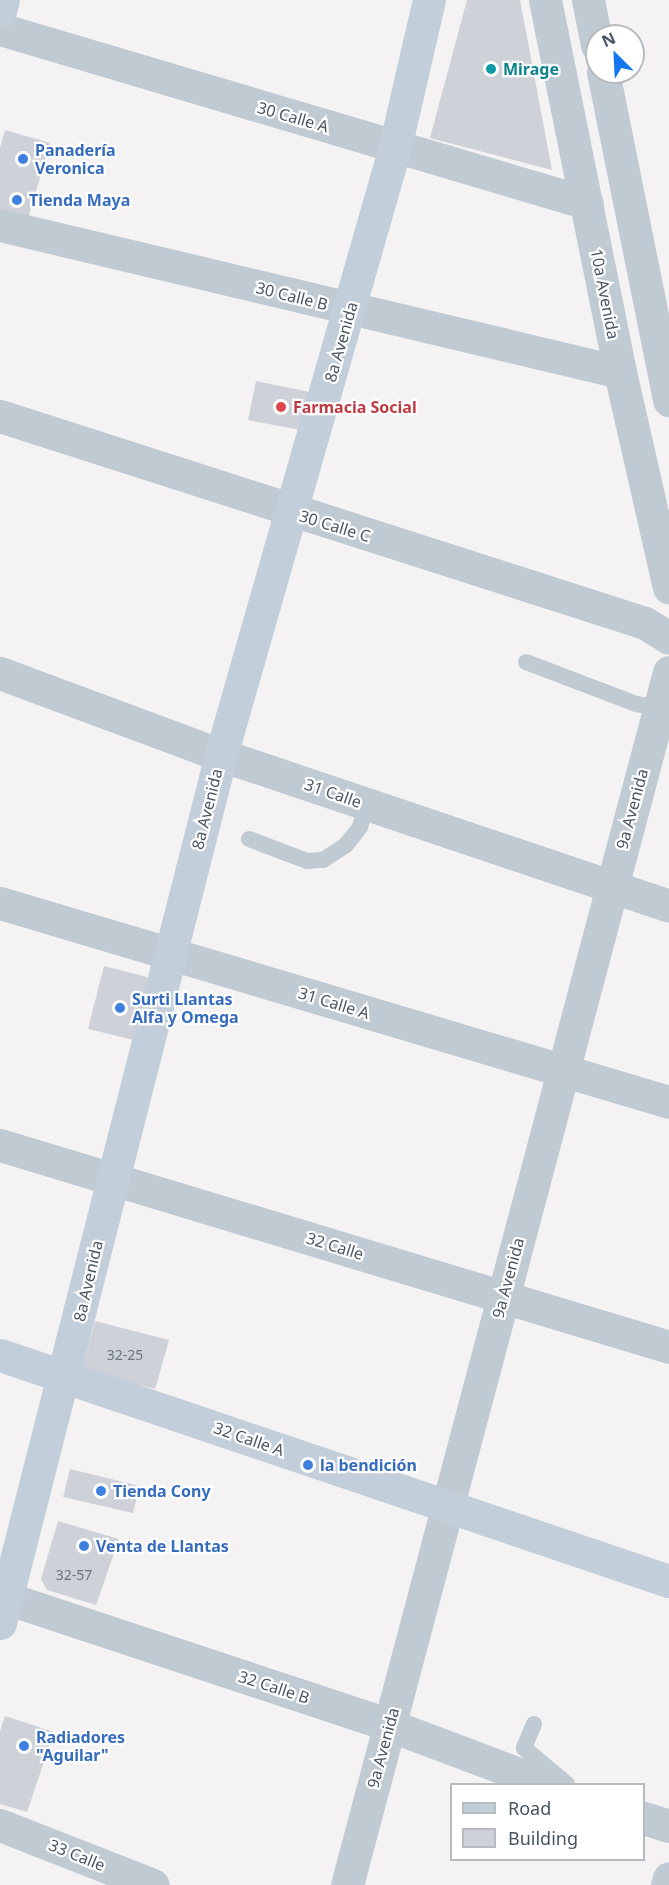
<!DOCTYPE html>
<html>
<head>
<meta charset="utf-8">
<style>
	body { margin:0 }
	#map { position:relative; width:669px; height:1885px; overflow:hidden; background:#f4f2f2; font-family:"Noto Sans",sans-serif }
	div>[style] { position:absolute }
	.building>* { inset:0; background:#ced1d7 }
	.lane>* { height:16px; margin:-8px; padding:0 8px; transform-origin:8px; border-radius:8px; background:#c0cad2 }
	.street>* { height:33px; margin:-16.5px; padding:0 16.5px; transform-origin:16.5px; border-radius:16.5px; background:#c0cad2 }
	.secondary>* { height:33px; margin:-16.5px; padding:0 16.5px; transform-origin:16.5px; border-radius:16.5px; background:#c2ced9 }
	.dots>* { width:16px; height:16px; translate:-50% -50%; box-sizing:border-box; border:3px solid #fff; border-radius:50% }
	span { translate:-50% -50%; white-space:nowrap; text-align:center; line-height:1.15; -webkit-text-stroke:4.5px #fff; paint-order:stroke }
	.number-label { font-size:14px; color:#6a757e }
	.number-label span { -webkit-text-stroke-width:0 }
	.culture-label { font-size:16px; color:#0d838f; font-weight:700 }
	.left { translate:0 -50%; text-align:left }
	.street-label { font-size:16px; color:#495661 }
	.shop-label { font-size:16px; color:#366cbe; font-weight:700 }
	.health-label { font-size:16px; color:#be3a42; font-weight:700 }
	.legend { position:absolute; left:450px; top:1783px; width:195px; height:78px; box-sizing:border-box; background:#fff; border:2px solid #b6bbc0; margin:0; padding:8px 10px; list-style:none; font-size:18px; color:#495661 }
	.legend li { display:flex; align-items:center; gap:12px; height:30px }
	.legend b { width:30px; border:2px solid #b6bbc0 }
	.north { position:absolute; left:585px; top:24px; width:60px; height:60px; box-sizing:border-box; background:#fff; border:2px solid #b6bbc0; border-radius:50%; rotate:336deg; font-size:16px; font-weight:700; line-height:24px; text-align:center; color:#495661 }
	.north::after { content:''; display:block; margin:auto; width:21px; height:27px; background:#1277ef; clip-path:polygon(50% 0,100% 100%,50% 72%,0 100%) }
</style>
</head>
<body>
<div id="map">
	<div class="building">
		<i style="clip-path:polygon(467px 0,520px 0,552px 170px,430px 138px)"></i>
		<i style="clip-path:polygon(5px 130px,50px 143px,26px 226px,0 219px,0 148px)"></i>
		<i style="clip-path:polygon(256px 381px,314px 393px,306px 431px,248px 420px)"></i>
		<i style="clip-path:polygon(104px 966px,147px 977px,152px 987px,138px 1041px,88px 1029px)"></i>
		<i style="clip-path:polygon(95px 1321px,169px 1340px,155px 1389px,82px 1370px)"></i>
		<i style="clip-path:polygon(70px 1469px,140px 1486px,133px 1513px,63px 1497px)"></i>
		<i style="clip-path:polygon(58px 1521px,119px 1539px,96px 1605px,47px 1590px,41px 1579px)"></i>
		<i style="clip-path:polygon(5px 1716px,54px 1732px,27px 1812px,0 1804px,0 1731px)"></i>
	</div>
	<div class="lane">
		<i style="left:526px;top:662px;width:118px;rotate:20.9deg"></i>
		<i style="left:636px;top:704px;width:23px;rotate:10deg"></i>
		<i style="left:249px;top:839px;width:62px;rotate:20.8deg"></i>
		<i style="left:307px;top:861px;width:16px;rotate:-4deg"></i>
		<i style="left:323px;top:860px;width:27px;rotate:-33deg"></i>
		<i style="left:346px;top:845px;width:23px;rotate:-52deg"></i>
		<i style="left:360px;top:827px;width:24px;rotate:-75deg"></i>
		<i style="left:534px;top:1724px;width:26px;rotate:113deg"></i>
		<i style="left:524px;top:1748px;width:56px;rotate:39.9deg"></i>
	</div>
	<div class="street">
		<i style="left:545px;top:0;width:379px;rotate:78.6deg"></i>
		<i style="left:620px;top:372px;width:221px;rotate:77.2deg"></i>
		<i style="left:588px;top:0;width:46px;rotate:78.7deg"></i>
		<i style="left:0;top:29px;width:612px;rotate:16.51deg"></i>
		<i style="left:603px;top:72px;width:335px;rotate:78.6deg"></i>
		<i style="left:0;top:225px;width:637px;rotate:13.34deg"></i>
		<i style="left:0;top:416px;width:677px;rotate:17.79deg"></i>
		<i style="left:645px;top:623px;width:28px;rotate:32deg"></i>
		<i style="left:0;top:673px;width:236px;rotate:20.4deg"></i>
		<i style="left:221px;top:755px;width:473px;rotate:18.6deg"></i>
		<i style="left:0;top:903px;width:698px;rotate:16.57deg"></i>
		<i style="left:0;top:1145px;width:699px;rotate:16.8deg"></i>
		<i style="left:0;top:1596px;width:410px;rotate:18.3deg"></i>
		<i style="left:389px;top:1725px;width:168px;rotate:20.6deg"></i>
		<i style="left:644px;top:1818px;width:26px;rotate:18deg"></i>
		<i style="left:0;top:1825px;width:164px;rotate:21.4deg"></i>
		<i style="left:347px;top:1885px;width:1255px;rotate:-75.13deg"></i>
		<i style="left:667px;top:1885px;width:7px;rotate:-74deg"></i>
	</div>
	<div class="secondary">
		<i style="left:0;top:11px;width:11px;rotate:-75deg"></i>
		<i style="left:0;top:1355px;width:706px;rotate:18.67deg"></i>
		<i style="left:0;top:1623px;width:896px;rotate:-75.72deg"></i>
		<i style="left:221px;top:755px;width:632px;rotate:-74.03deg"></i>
		<i style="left:395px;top:147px;width:151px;rotate:-77deg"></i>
	</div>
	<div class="dots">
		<i style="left:491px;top:69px;background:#0f9aa8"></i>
		<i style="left:23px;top:159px;background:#3f7fe0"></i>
		<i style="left:17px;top:200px;background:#3f7fe0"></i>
		<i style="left:281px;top:407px;background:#e0444e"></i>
		<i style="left:120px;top:1008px;background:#3f7fe0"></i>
		<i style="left:308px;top:1465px;background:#3f7fe0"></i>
		<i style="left:101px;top:1491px;background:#3f7fe0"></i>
		<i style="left:84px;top:1546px;background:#3f7fe0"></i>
		<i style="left:24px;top:1746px;background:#3f7fe0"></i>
	</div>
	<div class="number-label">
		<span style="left:125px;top:1355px">32-25</span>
		<span style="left:74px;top:1575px">32-57</span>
	</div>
	<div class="culture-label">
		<span class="left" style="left:503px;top:69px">Mirage</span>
	</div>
	<div class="street-label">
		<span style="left:293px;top:117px;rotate:16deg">30 Calle A</span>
		<span style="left:605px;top:294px;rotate:79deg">10a Avenida</span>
		<span style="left:292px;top:296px;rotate:14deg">30 Calle B</span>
		<span style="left:341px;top:342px;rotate:-74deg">8a Avenida</span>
		<span style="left:335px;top:526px;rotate:17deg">30 Calle C</span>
		<span style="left:333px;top:793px;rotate:19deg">31 Calle</span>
		<span style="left:207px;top:809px;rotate:-76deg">8a Avenida</span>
		<span style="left:632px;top:809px;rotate:-75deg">9a Avenida</span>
		<span style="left:334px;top:1003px;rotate:17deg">31 Calle A</span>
		<span style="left:335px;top:1246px;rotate:17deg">32 Calle</span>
		<span style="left:508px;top:1278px;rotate:-75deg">9a Avenida</span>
		<span style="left:88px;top:1281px;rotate:-77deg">8a Avenida</span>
		<span style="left:249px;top:1439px;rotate:19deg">32 Calle A</span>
		<span style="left:274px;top:1687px;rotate:18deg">32 Calle B</span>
		<span style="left:383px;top:1748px;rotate:-75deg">9a Avenida</span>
		<span style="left:77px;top:1855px;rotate:22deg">33 Calle</span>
	</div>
	<div class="shop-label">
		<span class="left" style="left:35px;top:159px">Panadería<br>Veronica</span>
		<span class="left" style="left:29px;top:200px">Tienda Maya</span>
		<span class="left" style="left:132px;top:1008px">Surti Llantas<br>Alfa y Omega</span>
		<span class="left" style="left:320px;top:1465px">la bendición</span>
		<span class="left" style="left:113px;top:1491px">Tienda Cony</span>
		<span class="left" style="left:96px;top:1546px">Venta de Llantas</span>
		<span class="left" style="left:36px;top:1746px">Radiadores<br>"Aguilar"</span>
	</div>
	<div class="health-label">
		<span class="left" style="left:293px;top:407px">Farmacia Social</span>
	</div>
	<ul class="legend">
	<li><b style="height:8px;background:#c2ced9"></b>Road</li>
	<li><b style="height:16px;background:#ced1d7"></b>Building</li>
	</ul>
	<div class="north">N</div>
</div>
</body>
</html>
